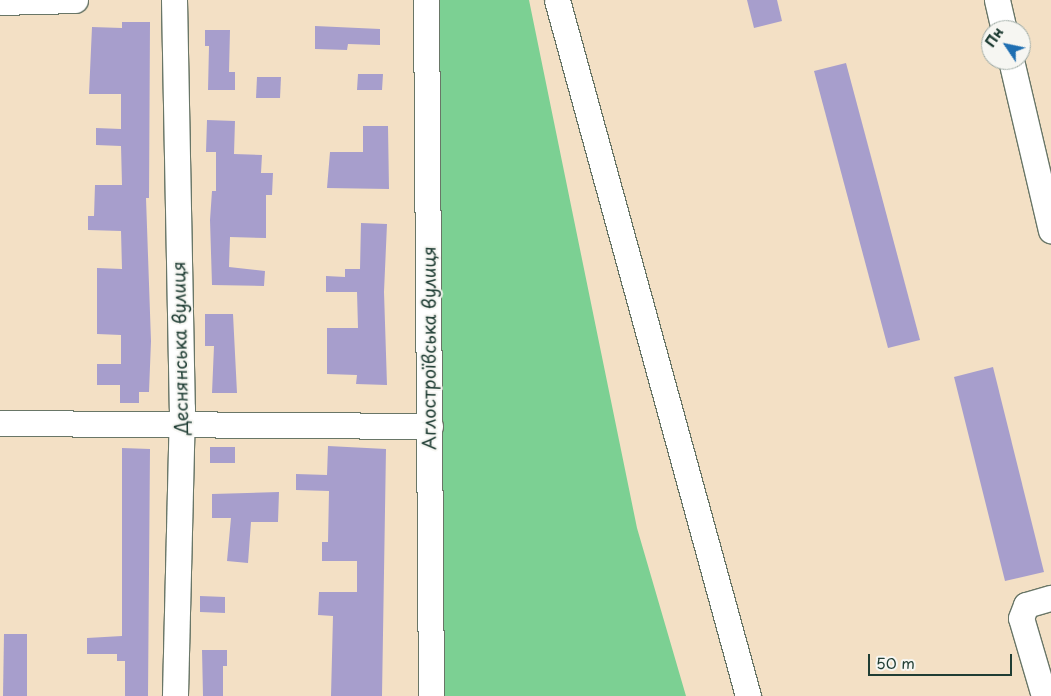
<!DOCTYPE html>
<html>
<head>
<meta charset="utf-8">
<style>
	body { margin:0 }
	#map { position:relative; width:1051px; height:696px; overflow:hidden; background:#f3e0c5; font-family:"Playpen Sans",sans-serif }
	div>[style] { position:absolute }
	.green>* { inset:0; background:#7cd093 }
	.building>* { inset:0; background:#a79ecc }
	.roads { filter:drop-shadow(1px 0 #697667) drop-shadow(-1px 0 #697667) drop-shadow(0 1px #697667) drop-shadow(0 -1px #697667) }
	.minor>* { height:25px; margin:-12.5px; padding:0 12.5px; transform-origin:12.5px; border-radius:12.5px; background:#fff }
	span { translate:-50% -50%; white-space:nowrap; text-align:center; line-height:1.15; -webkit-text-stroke:4px #f6f6f2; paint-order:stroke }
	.street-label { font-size:18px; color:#1f3d34 }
	.north { position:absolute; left:981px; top:20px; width:50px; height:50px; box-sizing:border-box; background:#f6f6f2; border:1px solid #a0aca6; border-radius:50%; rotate:304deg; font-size:14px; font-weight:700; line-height:20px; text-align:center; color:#1f3d34 }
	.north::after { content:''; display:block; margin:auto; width:18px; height:22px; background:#1f6fb2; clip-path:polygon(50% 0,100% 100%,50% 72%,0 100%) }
	.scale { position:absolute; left:868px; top:654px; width:144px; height:22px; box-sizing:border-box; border:2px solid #1f3d34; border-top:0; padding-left:6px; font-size:15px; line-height:18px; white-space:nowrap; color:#1f3d34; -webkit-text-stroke:4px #f6f6f2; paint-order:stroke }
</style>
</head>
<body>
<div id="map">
	<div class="green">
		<i style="clip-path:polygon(426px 0,529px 0,637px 528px,686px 696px,431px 696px)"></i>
	</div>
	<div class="building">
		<i style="clip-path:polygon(747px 0,777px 0,782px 21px,754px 28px)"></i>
		<i style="clip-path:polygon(122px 22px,150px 22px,149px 198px,146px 198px,151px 341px,149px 392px,139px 392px,139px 403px,120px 403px,120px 385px,97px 385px,97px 364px,121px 364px,121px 335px,97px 334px,97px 268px,122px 269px,121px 231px,88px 230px,88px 216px,94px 216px,95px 185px,122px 185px,121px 146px,96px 145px,96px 128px,121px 129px,121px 94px,89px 94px,92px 27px,122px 28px)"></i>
		<i style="clip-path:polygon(315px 26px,380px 29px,380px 45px,348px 44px,347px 50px,315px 49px)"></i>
		<i style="clip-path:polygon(205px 30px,230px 30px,229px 72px,235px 72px,235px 90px,208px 90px,209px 46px,205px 46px)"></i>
		<i style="clip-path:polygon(846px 63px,920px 340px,888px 348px,814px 71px)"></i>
		<i style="clip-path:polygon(358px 74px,383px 74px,382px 90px,357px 90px)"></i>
		<i style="clip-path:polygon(257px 77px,281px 77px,280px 98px,256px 98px)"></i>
		<i style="clip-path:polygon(207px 120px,235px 121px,234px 154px,262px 155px,261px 173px,273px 173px,272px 195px,266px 195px,266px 238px,230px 237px,229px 267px,265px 271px,264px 286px,212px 285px,210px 220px,212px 191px,216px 191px,216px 152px,206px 152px)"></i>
		<i style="clip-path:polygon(363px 126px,388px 126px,389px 189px,327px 188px,330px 152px,363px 152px)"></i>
		<i style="clip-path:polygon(361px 223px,387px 224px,384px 292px,387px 385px,356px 384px,357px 375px,327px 374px,327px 328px,358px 328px,357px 292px,326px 292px,326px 276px,345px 277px,345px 269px,360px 269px)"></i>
		<i style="clip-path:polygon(205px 314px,233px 314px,237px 393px,212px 393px,214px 346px,205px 346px)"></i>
		<i style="clip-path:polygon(993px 367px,1044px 572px,1005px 581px,954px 377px)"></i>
		<i style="clip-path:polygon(328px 446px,386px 449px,382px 696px,331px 696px,333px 616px,318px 615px,319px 592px,357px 592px,357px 561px,322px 561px,322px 542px,328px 542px,329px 491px,296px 490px,296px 474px,327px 475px)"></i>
		<i style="clip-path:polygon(210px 447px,235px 447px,235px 463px,210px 463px)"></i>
		<i style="clip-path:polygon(122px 448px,150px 449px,148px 696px,125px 696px,125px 661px,117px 661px,117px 654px,87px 654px,87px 638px,122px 636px)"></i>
		<i style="clip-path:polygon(279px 492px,278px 522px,251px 522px,248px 563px,227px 561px,231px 518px,212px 518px,212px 494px)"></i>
		<i style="clip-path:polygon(200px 596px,225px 597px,225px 613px,200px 612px)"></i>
		<i style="clip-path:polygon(4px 634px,27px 634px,27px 696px,3px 696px)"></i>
		<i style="clip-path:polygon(202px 650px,227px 650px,227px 666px,223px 666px,223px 696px,203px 696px)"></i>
	</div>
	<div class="roads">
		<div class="minor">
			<i style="left:174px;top:0;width:408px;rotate:88.9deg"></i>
			<i style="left:182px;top:408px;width:288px;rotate:91.4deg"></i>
			<i style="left:426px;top:0;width:696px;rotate:89.59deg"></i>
			<i style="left:557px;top:0;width:722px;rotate:74.65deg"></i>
			<i style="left:997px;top:0;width:31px;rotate:77deg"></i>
			<i style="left:0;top:2px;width:75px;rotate:-1.5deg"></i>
			<i style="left:1011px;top:60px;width:175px;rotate:76.8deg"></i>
			<i style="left:0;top:423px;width:430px;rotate:0.4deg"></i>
			<i style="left:1044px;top:696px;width:81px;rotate:-106.4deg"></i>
			<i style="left:1021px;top:618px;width:14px;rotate:-69deg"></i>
			<i style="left:1026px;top:605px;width:26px;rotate:-16deg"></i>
		</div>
	</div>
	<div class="street-label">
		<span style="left:180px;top:348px;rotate:-91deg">Деснянська вулиця</span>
		<span style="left:429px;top:348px;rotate:-90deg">Аглостроївська вулиця</span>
	</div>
	<div class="north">Пн</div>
	<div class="scale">50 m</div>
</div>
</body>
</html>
